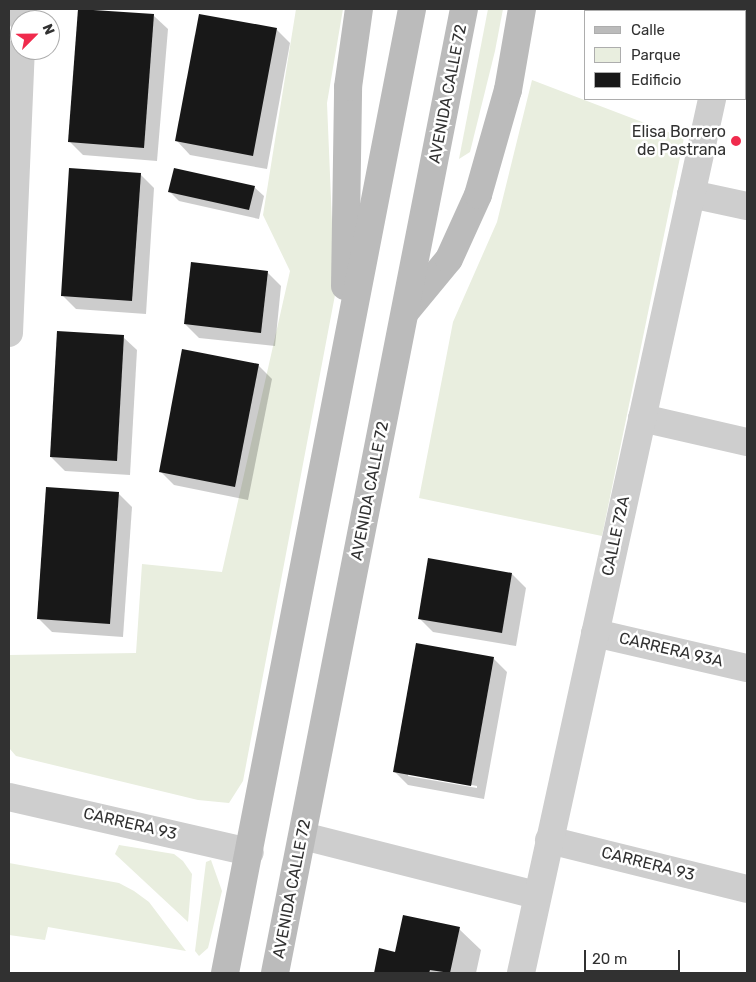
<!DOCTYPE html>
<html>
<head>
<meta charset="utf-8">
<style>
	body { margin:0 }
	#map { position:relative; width:756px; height:982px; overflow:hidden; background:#fff; font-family:Rubik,sans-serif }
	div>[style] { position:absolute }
	.green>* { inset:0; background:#e9eedf }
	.shadow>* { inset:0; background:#0003 }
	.building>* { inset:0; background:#181818 }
	.minor>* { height:28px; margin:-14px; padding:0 14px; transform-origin:14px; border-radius:14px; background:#cecece }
	.tertiary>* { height:28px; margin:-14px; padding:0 14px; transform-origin:14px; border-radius:14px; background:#cecece }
	.secondary>* { height:28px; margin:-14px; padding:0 14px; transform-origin:14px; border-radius:14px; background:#bbb }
	.dots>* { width:14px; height:14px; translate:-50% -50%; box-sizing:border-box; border:2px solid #fff; border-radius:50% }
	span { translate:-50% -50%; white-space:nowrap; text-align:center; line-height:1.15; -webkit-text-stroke:5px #fff; paint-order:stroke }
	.street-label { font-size:16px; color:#313131 }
	.poi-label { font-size:16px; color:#313131 }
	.right { translate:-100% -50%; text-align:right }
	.frame { position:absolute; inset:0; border:10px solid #313131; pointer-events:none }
	.legend { position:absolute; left:584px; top:10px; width:162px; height:90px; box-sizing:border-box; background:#fff; border:1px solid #adadad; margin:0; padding:6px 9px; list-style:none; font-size:15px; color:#313131 }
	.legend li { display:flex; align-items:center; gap:10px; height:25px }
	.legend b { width:25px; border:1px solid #adadad }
	.north { position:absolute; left:10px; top:10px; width:50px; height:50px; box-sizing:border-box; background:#fff; border:1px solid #adadad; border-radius:50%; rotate:67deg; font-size:14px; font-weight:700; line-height:20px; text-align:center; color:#313131 }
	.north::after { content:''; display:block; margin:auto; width:18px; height:22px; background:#f02b4d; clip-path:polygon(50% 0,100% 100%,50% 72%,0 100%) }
	.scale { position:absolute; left:584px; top:950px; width:96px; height:22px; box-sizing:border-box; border:2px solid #313131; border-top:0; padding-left:6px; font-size:15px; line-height:18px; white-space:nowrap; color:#313131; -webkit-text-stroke:4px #fff; paint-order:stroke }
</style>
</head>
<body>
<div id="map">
	<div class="green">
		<i style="clip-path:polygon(296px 9px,343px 9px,327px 103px,335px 295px,243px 781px,229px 803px,198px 800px,16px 756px,9px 748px,9px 655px,136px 653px,142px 564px,222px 572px,290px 271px,263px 215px)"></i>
		<i style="clip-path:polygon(488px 9px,503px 9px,495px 51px,470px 152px,459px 159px)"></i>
		<i style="clip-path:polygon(532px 80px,684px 138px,602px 536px,419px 498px,453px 322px,497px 222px)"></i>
		<i style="clip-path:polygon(119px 845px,174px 854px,183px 861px,192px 874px,188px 922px,115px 854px)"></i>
		<i style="clip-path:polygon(211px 860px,222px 891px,208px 948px,199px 956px,195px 951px,206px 862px)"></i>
		<i style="clip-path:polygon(9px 863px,119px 883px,134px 891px,149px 902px,186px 951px,48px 927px,45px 940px,9px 935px)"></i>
	</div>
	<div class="shadow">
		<i style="clip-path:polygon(624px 9px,683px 9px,623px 11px)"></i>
		<i style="clip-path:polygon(154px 16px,168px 29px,157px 161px,83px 155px,69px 141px)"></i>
		<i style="clip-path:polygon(276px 29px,290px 43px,267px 169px,190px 155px,177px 141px)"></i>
		<i style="clip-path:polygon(140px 174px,154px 188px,146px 314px,76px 309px,62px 295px)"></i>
		<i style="clip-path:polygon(254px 187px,264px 196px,259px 219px,179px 201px,170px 192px)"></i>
		<i style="clip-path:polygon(267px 272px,281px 286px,275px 346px,199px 338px,185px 324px)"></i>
		<i style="clip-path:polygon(123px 337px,137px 350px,130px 475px,65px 471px,51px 457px)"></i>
		<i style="clip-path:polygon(258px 365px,272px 379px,248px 500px,174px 485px,161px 472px)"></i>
		<i style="clip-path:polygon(119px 494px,132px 507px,123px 637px,52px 632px,38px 618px)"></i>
		<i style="clip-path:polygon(512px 574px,526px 588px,516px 646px,433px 632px,419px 618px)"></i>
		<i style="clip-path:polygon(evenodd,493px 658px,507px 672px,484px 799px,408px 785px,394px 771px,493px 658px,408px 773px,477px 786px,477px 788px,408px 776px,408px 773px)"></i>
		<i style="clip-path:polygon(459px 929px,481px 950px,476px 973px,375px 973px,380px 950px,396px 953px)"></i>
	</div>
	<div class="building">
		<i style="clip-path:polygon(78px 9px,154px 14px,144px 148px,68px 142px)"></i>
		<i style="clip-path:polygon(623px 9px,672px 9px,622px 11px)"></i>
		<i style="clip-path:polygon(199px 14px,277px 28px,253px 156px,175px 141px)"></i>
		<i style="clip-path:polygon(69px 168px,141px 173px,132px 301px,61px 296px)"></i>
		<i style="clip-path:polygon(174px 168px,255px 186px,249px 210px,168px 192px)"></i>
		<i style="clip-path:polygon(191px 262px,268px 271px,261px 333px,184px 324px)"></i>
		<i style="clip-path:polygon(57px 331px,124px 335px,117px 461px,50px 457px)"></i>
		<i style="clip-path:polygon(182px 349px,259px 364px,235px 487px,159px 472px)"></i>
		<i style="clip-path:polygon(46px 487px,119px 492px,110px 624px,37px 619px)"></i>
		<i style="clip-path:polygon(428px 558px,512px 573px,502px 633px,418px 619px)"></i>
		<i style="clip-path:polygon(416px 643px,494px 657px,471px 786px,393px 772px)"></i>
		<i style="clip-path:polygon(403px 915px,460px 927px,450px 973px,430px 970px,429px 973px,374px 973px,379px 948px,395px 952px)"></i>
	</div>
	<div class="minor">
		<i style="left:23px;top:20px;width:11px;rotate:-90deg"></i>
		<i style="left:691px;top:194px;width:57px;rotate:12.1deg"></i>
		<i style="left:9px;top:333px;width:283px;rotate:-87.6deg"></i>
		<i style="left:595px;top:633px;width:156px;rotate:13deg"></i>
		<i style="left:9px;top:797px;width:247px;rotate:12.9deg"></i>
		<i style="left:549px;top:840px;width:204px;rotate:13.9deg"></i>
	</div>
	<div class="tertiary">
		<i style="left:732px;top:11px;width:2px;rotate:-90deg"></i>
		<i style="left:642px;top:418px;width:108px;rotate:12.9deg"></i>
		<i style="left:303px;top:836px;width:241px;rotate:14.2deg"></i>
		<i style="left:521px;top:973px;width:895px;rotate:-77.67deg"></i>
	</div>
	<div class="secondary">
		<i style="left:345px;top:286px;width:199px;rotate:-89.1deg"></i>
		<i style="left:348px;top:87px;width:79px;rotate:-82deg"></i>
		<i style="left:406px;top:311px;width:67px;rotate:-50.4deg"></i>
		<i style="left:449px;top:259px;width:70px;rotate:-65.6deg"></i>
		<i style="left:478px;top:195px;width:109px;rotate:-74.1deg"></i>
		<i style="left:508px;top:90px;width:82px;rotate:-80.2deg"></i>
		<i style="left:225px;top:973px;width:982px;rotate:-79.02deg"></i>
		<i style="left:275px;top:973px;width:982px;rotate:-78.91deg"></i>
	</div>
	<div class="dots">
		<i style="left:736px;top:141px;background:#f02b4d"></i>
	</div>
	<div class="street-label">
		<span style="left:448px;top:94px;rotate:-79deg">AVENIDA CALLE 72</span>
		<span style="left:370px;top:491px;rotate:-79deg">AVENIDA CALLE 72</span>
		<span style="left:616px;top:536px;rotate:-78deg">CALLE 72A</span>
		<span style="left:671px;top:650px;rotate:13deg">CARRERA 93A</span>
		<span style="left:130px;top:824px;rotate:13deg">CARRERA 93</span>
		<span style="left:648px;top:864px;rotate:14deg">CARRERA 93</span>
		<span style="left:292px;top:889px;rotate:-79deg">AVENIDA CALLE 72</span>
	</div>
	<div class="poi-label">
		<span class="right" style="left:726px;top:141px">Elisa Borrero<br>de Pastrana</span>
	</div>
	<div class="frame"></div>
	<ul class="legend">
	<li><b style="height:6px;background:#bbb"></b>Calle</li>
	<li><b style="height:14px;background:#e9eedf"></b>Parque</li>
	<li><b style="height:14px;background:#181818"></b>Edificio</li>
	</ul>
	<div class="north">N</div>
	<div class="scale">20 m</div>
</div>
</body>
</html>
